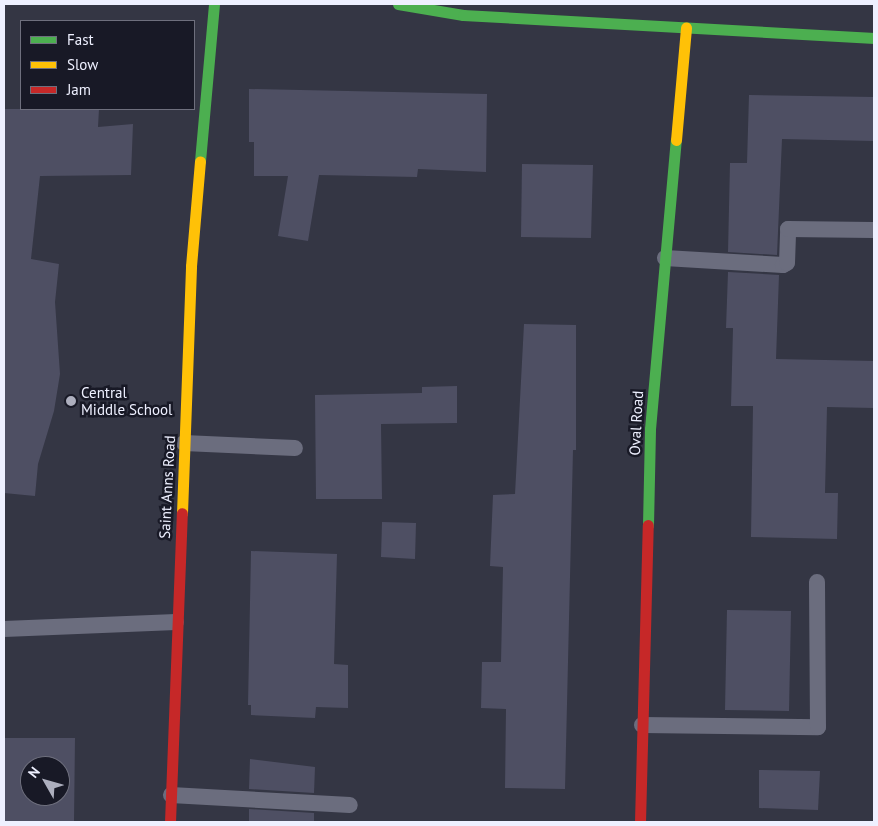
<!DOCTYPE html>
<html>
<head>
<meta charset="utf-8">
<style>
	body { margin:0 }
	#map { position:relative; width:878px; height:826px; overflow:hidden; background:#343644; font-family:"PT Sans",sans-serif }
	div>[style] { position:absolute }
	.building>* { inset:0; background:#4e4f63 }
	.lane>* { height:16px; margin:-8px; padding:0 8px; transform-origin:8px; border-radius:8px; background:#6b6d7e }
	.fast>* { height:11px; margin:-5.5px; padding:0 5.5px; transform-origin:5.5px; border-radius:5.5px; background:#4caf50 }
	.slow>* { height:11px; margin:-5.5px; padding:0 5.5px; transform-origin:5.5px; border-radius:5.5px; background:#ffc107 }
	.jam>* { height:11px; margin:-5.5px; padding:0 5.5px; transform-origin:5.5px; border-radius:5.5px; background:#c62828 }
	.dots>* { width:14px; height:14px; translate:-50% -50%; box-sizing:border-box; border:2px solid #181926; border-radius:50% }
	span { translate:-50% -50%; white-space:nowrap; text-align:center; line-height:1.15; -webkit-text-stroke:5px #181926; paint-order:stroke }
	.poi-label { font-size:15px; color:#eef0ff }
	.left { translate:0 -50%; text-align:left }
	.street-label { font-size:15px; color:#eef0ff }
	.frame { position:absolute; inset:0; border:5px solid #eef0ff; pointer-events:none }
	.legend { position:absolute; left:20px; top:20px; width:175px; height:90px; box-sizing:border-box; background:#181926; border:1px solid #6e6f7d; margin:0; padding:6px 9px; list-style:none; font-size:15px; color:#eef0ff }
	.legend li { display:flex; align-items:center; gap:10px; height:25px }
	.legend b { width:25px; border:1px solid #6e6f7d }
	.north { position:absolute; left:20px; top:756px; width:50px; height:50px; box-sizing:border-box; background:#181926; border:1px solid #6e6f7d; border-radius:50%; rotate:308deg; font-size:14px; font-weight:700; line-height:20px; text-align:center; color:#eef0ff }
	.north::after { content:''; display:block; margin:auto; width:18px; height:22px; background:#adafbe; clip-path:polygon(50% 0,100% 100%,50% 72%,0 100%) }
</style>
</head>
<body>
<div id="map">
	<div class="building">
		<i style="clip-path:polygon(249px 89px,487px 94px,486px 172px,418px 169px,417px 177px,319px 175px,308px 241px,278px 236px,288px 176px,254px 176px,254px 142px,249px 142px)"></i>
		<i style="clip-path:polygon(749px 95px,874px 97px,874px 141px,782px 139px,777px 255px,728px 252px,730px 163px,747px 163px)"></i>
		<i style="clip-path:polygon(4px 109px,99px 109px,98px 127px,133px 124px,131px 175px,40px 176px,31px 259px,59px 264px,55px 302px,60px 374px,54px 411px,38px 464px,35px 496px,4px 493px)"></i>
		<i style="clip-path:polygon(522px 164px,593px 165px,591px 238px,521px 237px)"></i>
		<i style="clip-path:polygon(728px 272px,779px 275px,776px 359px,874px 361px,874px 408px,827px 407px,825px 493px,838px 493px,837px 539px,751px 537px,753px 406px,731px 406px,733px 328px,726px 328px)"></i>
		<i style="clip-path:polygon(524px 324px,576px 325px,576px 450px,573px 450px,565px 789px,505px 788px,506px 709px,481px 708px,482px 662px,501px 662px,503px 567px,490px 566px,493px 495px,515px 494px)"></i>
		<i style="clip-path:polygon(457px 386px,457px 423px,381px 424px,382px 499px,316px 499px,315px 395px,422px 393px,422px 387px)"></i>
		<i style="clip-path:polygon(382px 522px,416px 523px,415px 559px,381px 557px)"></i>
		<i style="clip-path:polygon(251px 551px,337px 554px,334px 664px,348px 665px,348px 708px,316px 707px,315px 718px,251px 715px,251px 705px,248px 705px)"></i>
		<i style="clip-path:polygon(727px 610px,791px 611px,789px 711px,725px 710px)"></i>
		<i style="clip-path:polygon(evenodd,4px 738px,75px 738px,74px 822px,4px 822px,4px 738px,30px 766px,60px 766px,60px 796px,30px 796px,30px 766px)"></i>
		<i style="clip-path:polygon(250px 759px,315px 767px,314px 793px,249px 789px)"></i>
		<i style="clip-path:polygon(759px 770px,820px 771px,818px 810px,759px 808px)"></i>
		<i style="clip-path:polygon(249px 809px,314px 813px,314px 822px,249px 822px)"></i>
	</div>
	<div class="lane">
		<i style="left:665px;top:258px;width:118px;rotate:3.4deg"></i>
		<i style="left:783px;top:265px;width:4px;rotate:-27deg"></i>
		<i style="left:787px;top:263px;width:34px;rotate:-88deg"></i>
		<i style="left:788px;top:229px;width:85px;rotate:0.7deg"></i>
		<i style="left:184px;top:443px;width:111px;rotate:2.6deg"></i>
		<i style="left:4px;top:629px;width:172px;rotate:-2.3deg"></i>
		<i style="left:642px;top:725px;width:176px;rotate:0.7deg"></i>
		<i style="left:818px;top:727px;width:145px;rotate:-90.4deg"></i>
		<i style="left:171px;top:795px;width:179px;rotate:3.2deg"></i>
	</div>
	<div class="fast">
		<i style="left:398px;top:4px;width:66px;rotate:9.6deg"></i>
		<i style="left:463px;top:15px;width:412px;rotate:3.2deg"></i>
		<i style="left:200px;top:161px;width:158px;rotate:-84.9deg"></i>
		<i style="left:648px;top:525px;width:96px;rotate:-88.8deg"></i>
		<i style="left:650px;top:429px;width:290px;rotate:-84.9deg"></i>
	</div>
	<div class="slow">
		<i style="left:676px;top:140px;width:113px;rotate:-84.9deg"></i>
		<i style="left:182px;top:513px;width:247px;rotate:-87.9deg"></i>
		<i style="left:191px;top:266px;width:105px;rotate:-85.1deg"></i>
	</div>
	<div class="jam">
		<i style="left:170px;top:822px;width:309px;rotate:-87.8deg"></i>
		<i style="left:640px;top:822px;width:297px;rotate:-88.5deg"></i>
	</div>
	<div class="dots">
		<i style="left:71px;top:401px;background:#adafbe"></i>
	</div>
	<div class="poi-label">
		<span class="left" style="left:81px;top:401px">Central<br>Middle School</span>
	</div>
	<div class="street-label">
		<span style="left:636px;top:423px;rotate:-87deg">Oval Road</span>
		<span style="left:167px;top:487px;rotate:-87deg">Saint Anns Road</span>
	</div>
	<div class="frame"></div>
	<ul class="legend">
	<li><b style="height:6px;background:#4caf50"></b>Fast</li>
	<li><b style="height:6px;background:#ffc107"></b>Slow</li>
	<li><b style="height:6px;background:#c62828"></b>Jam</li>
	</ul>
	<div class="north">N</div>
</div>
</body>
</html>
